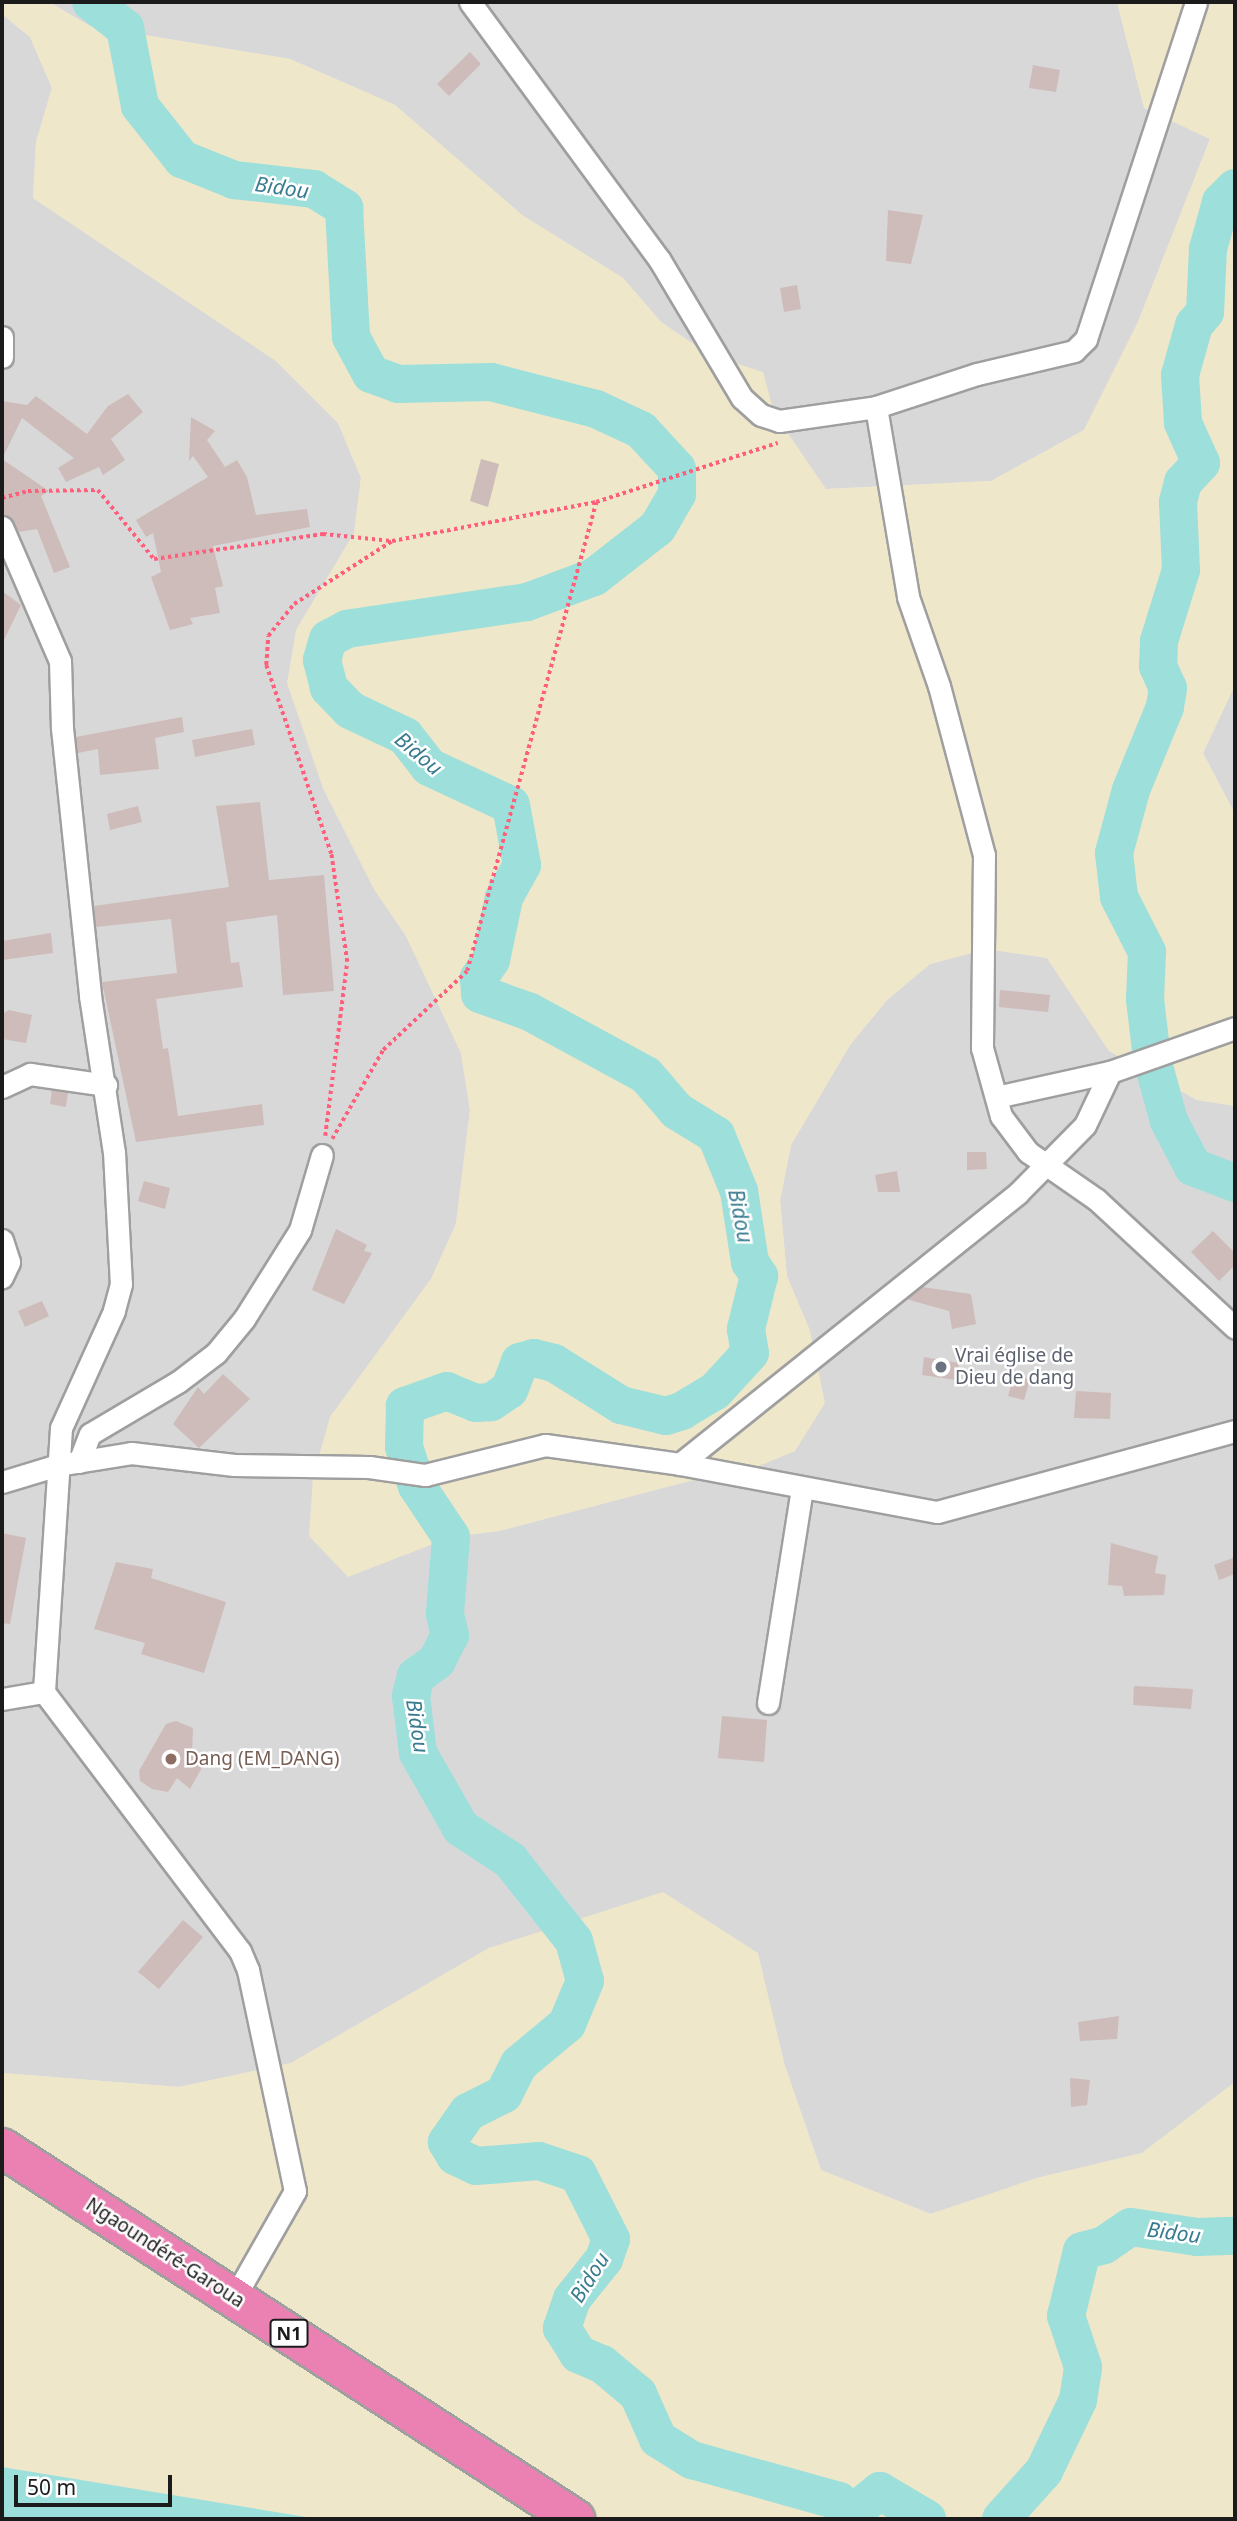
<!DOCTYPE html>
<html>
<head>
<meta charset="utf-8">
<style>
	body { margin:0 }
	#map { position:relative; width:1237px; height:2521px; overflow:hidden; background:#eee5e0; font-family:"Noto Sans",sans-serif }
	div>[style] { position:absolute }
	.residential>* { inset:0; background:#d9d8d8 }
	.farmland>* { inset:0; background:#eee7c9 }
	.water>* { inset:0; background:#9cdfdb }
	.river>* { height:38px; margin:-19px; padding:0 19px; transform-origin:19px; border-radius:19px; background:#9cdfdb }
	.building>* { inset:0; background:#cdbcb9 }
	.path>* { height:3.5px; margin-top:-1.75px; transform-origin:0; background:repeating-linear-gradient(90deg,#ff5f7b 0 3.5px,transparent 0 7px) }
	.roads { filter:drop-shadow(2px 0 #9f9f9f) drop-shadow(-2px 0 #9f9f9f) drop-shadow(0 2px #9f9f9f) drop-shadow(0 -2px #9f9f9f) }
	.street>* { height:21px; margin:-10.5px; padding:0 10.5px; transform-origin:10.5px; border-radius:10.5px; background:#fff }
	.highway>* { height:38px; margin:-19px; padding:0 19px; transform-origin:19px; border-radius:19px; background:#eb81b2 }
	.dots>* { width:19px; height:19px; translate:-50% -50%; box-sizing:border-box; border:4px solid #fff; border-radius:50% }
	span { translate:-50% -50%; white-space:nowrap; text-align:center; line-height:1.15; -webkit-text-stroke:5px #fff; paint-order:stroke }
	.shield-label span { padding:2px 5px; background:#fff; border:2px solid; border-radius:5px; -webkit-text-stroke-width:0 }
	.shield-label { font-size:18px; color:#1b1b1b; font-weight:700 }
	.worship-label { font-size:19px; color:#5b616d }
	.left { translate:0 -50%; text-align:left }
	.education-label { font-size:19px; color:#785e54 }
	.street-label { font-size:19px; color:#1b1b1b }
	.water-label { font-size:21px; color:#397c8f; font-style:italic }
	.frame { position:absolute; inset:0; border:4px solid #1b1b1b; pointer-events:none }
	.scale { position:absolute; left:14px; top:2475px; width:158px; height:32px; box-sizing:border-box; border:4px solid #1b1b1b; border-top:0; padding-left:9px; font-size:21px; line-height:24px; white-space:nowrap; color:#1b1b1b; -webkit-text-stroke:5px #fff; paint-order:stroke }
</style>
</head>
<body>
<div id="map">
	<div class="residential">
		<i style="clip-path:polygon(49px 2px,1117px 2px,1144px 108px,1210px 139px,1138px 322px,1084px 430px,991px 481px,825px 489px,774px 413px,708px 354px,661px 322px,623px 278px,522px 215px,395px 105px,290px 59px,90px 26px)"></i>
		<i style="clip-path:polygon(2px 14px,30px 37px,52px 88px,36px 142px,33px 198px,276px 361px,338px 423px,361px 478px,354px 533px,296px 630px,323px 788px,374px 889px,406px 936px,461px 1053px,470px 1110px,456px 1224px,431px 1279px,330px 1417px,348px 1576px,451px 1537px,499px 1531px,720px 1473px,810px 1331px,787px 1277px,780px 1200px,791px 1145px,850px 1045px,887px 1000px,930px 964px,987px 949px,1047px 958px,1109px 1051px,1197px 1100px,1235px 1106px,1235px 2082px,1142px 2153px,1037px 2178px,931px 2214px,821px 2170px,785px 2066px,562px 1926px,489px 1948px,291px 2063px,179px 2087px,2px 2073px)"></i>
		<i style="clip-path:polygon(1235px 685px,1235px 814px,1203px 753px)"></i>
	</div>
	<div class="farmland">
		<i style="clip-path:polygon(2px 2px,49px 2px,90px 26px,290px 59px,395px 105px,522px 215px,623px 278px,661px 322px,708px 354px,763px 372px,774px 413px,826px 489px,991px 481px,1084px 430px,1138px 322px,1210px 139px,1144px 108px,1117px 2px,1235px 2px,1235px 685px,1203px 753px,1235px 814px,1235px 1106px,1197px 1100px,1109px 1051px,1047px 958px,987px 949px,930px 964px,887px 1000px,850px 1045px,791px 1145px,780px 1200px,787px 1276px,810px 1331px,825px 1403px,795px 1451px,742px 1473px,720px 1473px,499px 1531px,451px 1537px,348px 1577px,309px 1536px,313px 1477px,330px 1417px,431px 1279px,456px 1224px,470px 1110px,461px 1053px,406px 936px,374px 889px,323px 788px,287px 683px,296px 630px,354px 533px,361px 478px,338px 423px,276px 361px,33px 198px,36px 142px,52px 88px,30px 37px,2px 14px)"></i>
		<i style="clip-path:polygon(663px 1892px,758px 1953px,785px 2066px,821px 2170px,930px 2214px,1037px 2178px,1142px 2153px,1235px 2082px,1235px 2519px,318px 2519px,2px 2467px,2px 2073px,179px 2087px,291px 2063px,489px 1948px)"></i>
	</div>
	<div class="water">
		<i style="clip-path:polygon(2px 2467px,318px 2519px,2px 2519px)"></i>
	</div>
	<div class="river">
		<i style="left:91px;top:2px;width:43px;rotate:37.4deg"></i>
		<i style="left:125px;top:28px;width:79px;rotate:79.1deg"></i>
		<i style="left:140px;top:106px;width:68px;rotate:51.6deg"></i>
		<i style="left:182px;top:159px;width:56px;rotate:22deg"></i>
		<i style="left:234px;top:180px;width:81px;rotate:6.4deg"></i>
		<i style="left:314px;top:189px;width:36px;rotate:32deg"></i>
		<i style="left:344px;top:208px;width:129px;rotate:86.9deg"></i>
		<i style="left:351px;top:337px;width:42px;rotate:61.6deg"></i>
		<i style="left:371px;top:374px;width:29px;rotate:20deg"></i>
		<i style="left:398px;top:384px;width:93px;rotate:-1.2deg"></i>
		<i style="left:491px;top:382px;width:108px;rotate:14.4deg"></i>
		<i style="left:596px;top:409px;width:50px;rotate:25deg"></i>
		<i style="left:641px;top:430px;width:53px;rotate:47.3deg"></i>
		<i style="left:677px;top:469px;width:25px;rotate:90deg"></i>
		<i style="left:677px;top:494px;width:39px;rotate:120deg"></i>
		<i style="left:657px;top:528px;width:80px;rotate:142.1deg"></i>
		<i style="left:594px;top:577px;width:72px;rotate:159.5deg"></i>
		<i style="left:527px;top:602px;width:182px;rotate:171.5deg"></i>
		<i style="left:347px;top:629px;width:21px;rotate:152deg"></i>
		<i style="left:328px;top:639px;width:22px;rotate:106deg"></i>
		<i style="left:322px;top:660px;width:29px;rotate:76deg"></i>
		<i style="left:329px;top:688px;width:30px;rotate:46deg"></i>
		<i style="left:350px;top:710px;width:61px;rotate:25.3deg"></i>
		<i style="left:405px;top:736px;width:39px;rotate:52deg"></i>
		<i style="left:429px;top:767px;width:90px;rotate:24.9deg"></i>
		<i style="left:511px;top:805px;width:61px;rotate:79.6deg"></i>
		<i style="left:522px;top:865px;width:38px;rotate:119deg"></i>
		<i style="left:504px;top:898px;width:63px;rotate:101.8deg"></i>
		<i style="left:491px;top:960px;width:22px;rotate:124deg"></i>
		<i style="left:479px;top:978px;width:16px;rotate:86deg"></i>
		<i style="left:480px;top:994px;width:53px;rotate:19.8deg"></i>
		<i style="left:530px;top:1012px;width:132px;rotate:28.5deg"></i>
		<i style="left:646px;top:1075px;width:48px;rotate:49.3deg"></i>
		<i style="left:677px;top:1111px;width:46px;rotate:31.6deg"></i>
		<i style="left:716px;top:1135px;width:61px;rotate:67.7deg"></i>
		<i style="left:739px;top:1191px;width:72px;rotate:81.2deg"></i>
		<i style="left:750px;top:1262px;width:17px;rotate:57deg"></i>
		<i style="left:759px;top:1276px;width:55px;rotate:103.8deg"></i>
		<i style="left:746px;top:1329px;width:24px;rotate:81deg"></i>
		<i style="left:750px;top:1353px;width:52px;rotate:132.6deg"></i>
		<i style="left:715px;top:1391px;width:39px;rotate:149deg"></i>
		<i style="left:682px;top:1411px;width:17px;rotate:163deg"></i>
		<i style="left:666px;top:1416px;width:46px;rotate:-166.3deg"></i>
		<i style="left:621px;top:1405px;width:79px;rotate:-147.9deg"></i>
		<i style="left:554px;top:1363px;width:21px;rotate:-166deg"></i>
		<i style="left:534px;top:1358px;width:15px;rotate:164deg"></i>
		<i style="left:520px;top:1362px;width:30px;rotate:111deg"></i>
		<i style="left:509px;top:1390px;width:22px;rotate:146deg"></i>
		<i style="left:491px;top:1402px;width:15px;rotate:176deg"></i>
		<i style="left:476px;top:1403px;width:31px;rotate:-158deg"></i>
		<i style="left:447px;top:1391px;width:45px;rotate:160.3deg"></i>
		<i style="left:405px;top:1406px;width:41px;rotate:91.4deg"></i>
		<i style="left:404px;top:1447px;width:41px;rotate:71.6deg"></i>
		<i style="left:417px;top:1486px;width:61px;rotate:56.3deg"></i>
		<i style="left:451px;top:1537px;width:77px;rotate:94.5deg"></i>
		<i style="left:445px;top:1614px;width:22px;rotate:77deg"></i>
		<i style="left:450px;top:1635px;width:29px;rotate:117deg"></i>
		<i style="left:437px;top:1661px;width:26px;rotate:144deg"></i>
		<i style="left:416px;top:1676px;width:21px;rotate:104deg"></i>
		<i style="left:411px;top:1696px;width:57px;rotate:83deg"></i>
		<i style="left:418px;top:1753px;width:86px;rotate:60.2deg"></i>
		<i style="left:461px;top:1828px;width:59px;rotate:33.1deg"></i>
		<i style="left:510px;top:1860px;width:103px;rotate:51.7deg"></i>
		<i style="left:574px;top:1941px;width:41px;rotate:74.6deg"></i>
		<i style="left:585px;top:1981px;width:47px;rotate:112.7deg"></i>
		<i style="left:567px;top:2024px;width:62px;rotate:140.2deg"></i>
		<i style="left:519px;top:2064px;width:34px;rotate:117deg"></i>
		<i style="left:504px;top:2094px;width:40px;rotate:153.4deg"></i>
		<i style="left:468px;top:2112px;width:37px;rotate:125deg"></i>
		<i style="left:447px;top:2142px;width:16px;rotate:60deg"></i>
		<i style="left:455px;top:2156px;width:23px;rotate:25deg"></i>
		<i style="left:476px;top:2166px;width:63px;rotate:-4.5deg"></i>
		<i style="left:539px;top:2161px;width:41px;rotate:18.4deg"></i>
		<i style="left:578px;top:2174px;width:73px;rotate:63.1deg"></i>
		<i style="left:611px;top:2239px;width:21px;rotate:109deg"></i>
		<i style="left:604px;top:2259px;width:51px;rotate:128.7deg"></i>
		<i style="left:572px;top:2299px;width:31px;rotate:109deg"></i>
		<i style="left:562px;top:2328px;width:31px;rotate:58deg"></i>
		<i style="left:578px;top:2354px;width:26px;rotate:23deg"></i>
		<i style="left:602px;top:2364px;width:47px;rotate:39.8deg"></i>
		<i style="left:638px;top:2394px;width:49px;rotate:66deg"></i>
		<i style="left:658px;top:2439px;width:40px;rotate:32deg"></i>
		<i style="left:692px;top:2460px;width:153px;rotate:15.6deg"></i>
		<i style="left:839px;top:2501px;width:17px;rotate:40deg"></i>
		<i style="left:1235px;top:188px;width:20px;rotate:135deg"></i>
		<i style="left:1221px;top:202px;width:49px;rotate:105.5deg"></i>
		<i style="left:1208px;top:249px;width:63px;rotate:92.7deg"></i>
		<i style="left:1205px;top:312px;width:17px;rotate:130deg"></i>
		<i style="left:1194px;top:325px;width:52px;rotate:105.6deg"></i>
		<i style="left:1180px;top:375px;width:48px;rotate:86.4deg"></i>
		<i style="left:1183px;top:423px;width:44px;rotate:65.8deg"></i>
		<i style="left:1201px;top:463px;width:26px;rotate:133deg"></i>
		<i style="left:1183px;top:482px;width:21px;rotate:104deg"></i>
		<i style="left:1178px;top:502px;width:68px;rotate:87.5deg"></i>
		<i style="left:1181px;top:570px;width:74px;rotate:107.2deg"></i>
		<i style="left:1159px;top:641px;width:25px;rotate:92deg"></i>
		<i style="left:1158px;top:666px;width:24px;rotate:66deg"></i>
		<i style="left:1168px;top:688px;width:19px;rotate:99deg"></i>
		<i style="left:1165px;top:707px;width:90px;rotate:112.3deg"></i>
		<i style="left:1131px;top:790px;width:65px;rotate:105.1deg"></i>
		<i style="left:1114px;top:853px;width:44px;rotate:83.5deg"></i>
		<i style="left:1119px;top:897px;width:62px;rotate:63deg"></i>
		<i style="left:1147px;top:952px;width:47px;rotate:92.4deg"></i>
		<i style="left:1145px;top:999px;width:60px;rotate:83.3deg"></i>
		<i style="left:1152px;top:1059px;width:64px;rotate:74.7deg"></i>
		<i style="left:1169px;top:1121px;width:52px;rotate:62.4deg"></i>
		<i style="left:1193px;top:1167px;width:45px;rotate:20.9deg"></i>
		<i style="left:845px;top:2519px;width:45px;rotate:-38.7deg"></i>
		<i style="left:880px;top:2491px;width:55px;rotate:30.8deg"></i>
		<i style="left:1001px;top:2519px;width:64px;rotate:-48.1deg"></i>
		<i style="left:1044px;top:2471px;width:79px;rotate:-64.4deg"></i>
		<i style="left:1078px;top:2400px;width:33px;rotate:-81deg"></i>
		<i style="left:1083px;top:2367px;width:54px;rotate:-108.4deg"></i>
		<i style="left:1066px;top:2316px;width:67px;rotate:-76.2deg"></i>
		<i style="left:1082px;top:2251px;width:23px;rotate:-15deg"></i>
		<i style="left:1104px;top:2245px;width:32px;rotate:-34deg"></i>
		<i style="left:1131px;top:2227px;width:67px;rotate:8.6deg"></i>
		<i style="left:1197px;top:2237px;width:38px;rotate:-2deg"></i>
	</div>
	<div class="building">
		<i style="clip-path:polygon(470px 52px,481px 64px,449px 96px,437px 84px)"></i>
		<i style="clip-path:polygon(1033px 65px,1060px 70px,1056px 92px,1029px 88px)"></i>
		<i style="clip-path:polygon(888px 210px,923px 215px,911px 264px,886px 261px)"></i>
		<i style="clip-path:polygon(797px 285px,801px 309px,784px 312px,780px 288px)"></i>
		<i style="clip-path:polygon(128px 394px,143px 412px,111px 439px,125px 460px,103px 475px,99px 467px,66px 482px,58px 468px,74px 458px,22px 418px,2px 459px,49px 491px,41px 496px,70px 567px,54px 573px,37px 529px,19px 532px,10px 517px,2px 514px,2px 401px,27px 405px,36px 396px,87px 434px,108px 406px)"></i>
		<i style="clip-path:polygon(191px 417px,215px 431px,207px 440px,225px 467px,237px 460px,247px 477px,256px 515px,307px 509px,310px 527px,213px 546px,223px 586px,215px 588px,220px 613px,190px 618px,193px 624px,170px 630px,151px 577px,161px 572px,153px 533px,146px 537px,136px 520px,208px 477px,193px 456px,189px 461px)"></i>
		<i style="clip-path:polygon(481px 459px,499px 464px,488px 507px,470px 501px)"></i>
		<i style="clip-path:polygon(2px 591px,21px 605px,2px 644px)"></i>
		<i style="clip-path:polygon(182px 717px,184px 732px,155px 738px,159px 769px,100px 775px,98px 749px,78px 753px,76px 737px)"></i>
		<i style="clip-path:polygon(252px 729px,255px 745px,195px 757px,192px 740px)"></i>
		<i style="clip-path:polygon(260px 802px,269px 880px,324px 875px,334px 991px,283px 995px,277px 915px,226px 922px,231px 963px,239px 962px,243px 987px,156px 999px,163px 1049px,168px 1048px,178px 1116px,262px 1104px,264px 1125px,136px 1142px,102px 982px,177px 973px,171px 919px,96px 927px,94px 906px,229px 887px,216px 806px)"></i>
		<i style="clip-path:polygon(138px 806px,142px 822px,110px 830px,107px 814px)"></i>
		<i style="clip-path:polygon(51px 933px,53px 953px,2px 960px,2px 941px)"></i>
		<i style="clip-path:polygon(1000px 990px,1050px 995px,1048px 1012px,999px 1007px)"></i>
		<i style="clip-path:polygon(9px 1010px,32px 1015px,26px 1043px,2px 1039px,2px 1014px)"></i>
		<i style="clip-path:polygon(52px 1090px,68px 1093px,66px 1107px,50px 1104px)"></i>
		<i style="clip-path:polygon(967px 1152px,986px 1152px,987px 1169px,967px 1170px)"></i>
		<i style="clip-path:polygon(897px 1171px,900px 1192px,878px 1192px,875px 1175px)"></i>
		<i style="clip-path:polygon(144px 1181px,170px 1188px,165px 1209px,138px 1201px)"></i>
		<i style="clip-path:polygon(336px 1229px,367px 1245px,364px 1251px,372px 1253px,344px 1304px,312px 1290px)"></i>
		<i style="clip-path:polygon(1213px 1231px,1235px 1253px,1235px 1265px,1219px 1281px,1191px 1252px)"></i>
		<i style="clip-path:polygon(922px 1287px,971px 1294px,976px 1324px,952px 1329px,949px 1311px,906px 1299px)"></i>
		<i style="clip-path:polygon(42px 1301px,49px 1316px,25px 1327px,18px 1311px)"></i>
		<i style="clip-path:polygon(924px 1357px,959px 1363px,956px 1380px,922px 1375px)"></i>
		<i style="clip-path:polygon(223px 1374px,250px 1399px,199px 1448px,173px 1424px,198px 1387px,204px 1394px)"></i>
		<i style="clip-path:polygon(1014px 1375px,1030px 1379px,1024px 1400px,1008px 1396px)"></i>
		<i style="clip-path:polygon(1076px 1391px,1111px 1393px,1110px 1419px,1074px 1418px)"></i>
		<i style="clip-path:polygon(2px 1533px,26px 1538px,10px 1624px,2px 1623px)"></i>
		<i style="clip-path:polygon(1111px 1543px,1158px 1556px,1155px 1573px,1166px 1575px,1164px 1595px,1124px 1596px,1122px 1586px,1108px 1585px)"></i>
		<i style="clip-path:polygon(1235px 1557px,1235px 1574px,1219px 1580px,1214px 1565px)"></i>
		<i style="clip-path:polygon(116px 1562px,153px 1569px,151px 1578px,226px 1602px,204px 1673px,141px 1654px,145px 1643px,94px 1629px)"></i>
		<i style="clip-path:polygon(1134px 1686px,1193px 1689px,1191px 1709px,1133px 1705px)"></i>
		<i style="clip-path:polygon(722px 1716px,767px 1720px,764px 1762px,718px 1758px)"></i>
		<i style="clip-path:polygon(176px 1721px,193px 1728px,192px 1756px,204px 1764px,190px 1789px,177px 1778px,168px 1792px,152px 1789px,140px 1781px,139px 1771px,166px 1724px)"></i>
		<i style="clip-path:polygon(183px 1920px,203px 1937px,159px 1989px,138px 1972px)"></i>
		<i style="clip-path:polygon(1119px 2016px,1117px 2039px,1080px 2041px,1078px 2022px)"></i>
		<i style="clip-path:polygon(1070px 2078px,1090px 2080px,1087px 2105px,1071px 2107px)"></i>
	</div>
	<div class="path">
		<i style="left:2px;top:498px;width:27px;rotate:-15deg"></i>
		<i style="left:28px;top:491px;width:70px;rotate:-0.8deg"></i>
		<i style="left:98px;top:490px;width:89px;rotate:50.9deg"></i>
		<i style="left:154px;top:559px;width:171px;rotate:-8.4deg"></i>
		<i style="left:323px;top:534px;width:69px;rotate:5.8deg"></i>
		<i style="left:392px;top:541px;width:208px;rotate:-10.8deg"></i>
		<i style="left:596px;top:502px;width:191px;rotate:-18deg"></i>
		<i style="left:325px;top:1136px;width:175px;rotate:-82.8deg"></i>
		<i style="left:347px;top:962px;width:109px;rotate:-98.4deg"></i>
		<i style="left:331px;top:854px;width:200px;rotate:-109deg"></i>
		<i style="left:266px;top:665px;width:29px;rotate:-86deg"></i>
		<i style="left:268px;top:636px;width:41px;rotate:-50.9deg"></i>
		<i style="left:294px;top:604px;width:117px;rotate:-32.7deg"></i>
		<i style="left:332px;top:1139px;width:103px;rotate:-60.2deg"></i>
		<i style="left:383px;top:1050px;width:115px;rotate:-43.2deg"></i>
		<i style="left:467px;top:971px;width:486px;rotate:-74.6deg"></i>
	</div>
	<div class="roads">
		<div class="street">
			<i style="left:470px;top:2px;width:319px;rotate:53.7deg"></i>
			<i style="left:659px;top:259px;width:162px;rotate:59.2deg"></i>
			<i style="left:742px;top:398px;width:25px;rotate:42deg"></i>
			<i style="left:761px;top:415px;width:19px;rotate:18deg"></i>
			<i style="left:779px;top:421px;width:98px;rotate:-8.2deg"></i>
			<i style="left:876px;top:407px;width:106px;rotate:-18.1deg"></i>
			<i style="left:977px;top:374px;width:100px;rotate:-13.3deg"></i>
			<i style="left:1074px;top:351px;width:17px;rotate:-45deg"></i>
			<i style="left:1086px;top:339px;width:354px;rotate:-71.9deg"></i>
			<i style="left:2px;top:337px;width:20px;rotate:90deg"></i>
			<i style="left:876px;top:407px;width:193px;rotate:80.4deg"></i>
			<i style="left:908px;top:597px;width:94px;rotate:70.8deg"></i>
			<i style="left:939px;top:686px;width:175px;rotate:75.1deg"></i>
			<i style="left:984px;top:855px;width:193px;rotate:90.6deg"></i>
			<i style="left:982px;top:1048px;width:71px;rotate:74.4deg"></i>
			<i style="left:1001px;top:1116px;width:45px;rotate:53.1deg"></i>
			<i style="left:1028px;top:1152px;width:84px;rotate:34.8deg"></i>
			<i style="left:1097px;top:1200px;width:188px;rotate:42.8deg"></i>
			<i style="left:2px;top:527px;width:146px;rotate:66.6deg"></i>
			<i style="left:60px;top:661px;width:67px;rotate:88.3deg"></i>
			<i style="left:62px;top:728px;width:269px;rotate:84deg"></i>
			<i style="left:90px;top:996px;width:158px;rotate:81.3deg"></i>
			<i style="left:114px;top:1152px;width:132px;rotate:87deg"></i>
			<i style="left:121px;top:1284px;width:28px;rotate:105deg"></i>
			<i style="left:114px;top:1311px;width:128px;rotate:114.4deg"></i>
			<i style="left:61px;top:1428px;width:265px;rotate:93.7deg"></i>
			<i style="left:44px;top:1692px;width:325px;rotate:52.9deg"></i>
			<i style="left:240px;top:1951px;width:21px;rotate:67deg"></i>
			<i style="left:248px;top:1970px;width:226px;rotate:78deg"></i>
			<i style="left:295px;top:2191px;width:123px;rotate:119.7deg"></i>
			<i style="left:2px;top:1087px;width:31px;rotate:-25deg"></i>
			<i style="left:30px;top:1074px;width:77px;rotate:8.2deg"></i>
			<i style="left:996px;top:1097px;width:117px;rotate:-12.4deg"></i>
			<i style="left:1110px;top:1072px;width:133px;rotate:-19.4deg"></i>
			<i style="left:2px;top:1240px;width:23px;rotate:72deg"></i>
			<i style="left:9px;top:1262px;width:17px;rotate:115deg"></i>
			<i style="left:79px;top:1462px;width:30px;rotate:-69deg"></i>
			<i style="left:90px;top:1434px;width:102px;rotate:-30.6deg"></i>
			<i style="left:178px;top:1382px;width:48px;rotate:-37.3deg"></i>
			<i style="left:216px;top:1353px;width:44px;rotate:-50.5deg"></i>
			<i style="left:244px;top:1319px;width:105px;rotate:-57.8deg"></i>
			<i style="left:300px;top:1230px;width:78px;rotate:-73.7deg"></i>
			<i style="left:680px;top:1464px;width:261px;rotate:10.6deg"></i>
			<i style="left:937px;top:1512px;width:309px;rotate:-15.2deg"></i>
			<i style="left:2px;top:1482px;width:59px;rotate:-16.9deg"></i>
			<i style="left:58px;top:1465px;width:74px;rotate:-9.3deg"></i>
			<i style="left:131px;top:1453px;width:104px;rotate:6.6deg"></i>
			<i style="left:234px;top:1465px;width:135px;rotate:0.8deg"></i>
			<i style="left:369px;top:1467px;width:57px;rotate:8.1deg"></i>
			<i style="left:425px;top:1475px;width:124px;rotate:-14deg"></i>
			<i style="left:545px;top:1445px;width:136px;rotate:8deg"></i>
			<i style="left:680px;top:1464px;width:433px;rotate:-38.7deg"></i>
			<i style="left:1018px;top:1193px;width:95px;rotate:-45.4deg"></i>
			<i style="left:1085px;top:1125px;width:59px;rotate:-64.7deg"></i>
			<i style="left:2px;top:1699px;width:43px;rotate:-9.5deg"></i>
			<i style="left:768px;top:1703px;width:217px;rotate:-81deg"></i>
		</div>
		<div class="highway">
			<i style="left:2px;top:2148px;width:683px;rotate:32.92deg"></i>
		</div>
	</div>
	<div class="dots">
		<i style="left:941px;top:1367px;background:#6b7280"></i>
		<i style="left:171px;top:1759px;background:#8d6e63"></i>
	</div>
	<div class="shield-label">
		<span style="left:289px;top:2333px">N1</span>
	</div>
	<div class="worship-label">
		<span class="left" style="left:955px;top:1367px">Vrai église de<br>Dieu de dang</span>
	</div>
	<div class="education-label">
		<span class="left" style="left:185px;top:1759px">Dang (EM_DANG)</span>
	</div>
	<div class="street-label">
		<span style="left:165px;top:2253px;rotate:33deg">Ngaoundéré-Garoua</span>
	</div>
	<div class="water-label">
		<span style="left:282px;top:187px;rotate:8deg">Bidou</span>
		<span style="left:419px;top:753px;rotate:40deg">Bidou</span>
		<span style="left:741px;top:1216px;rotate:79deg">Bidou</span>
		<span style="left:418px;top:1726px;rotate:81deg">Bidou</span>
		<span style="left:1174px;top:2232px;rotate:7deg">Bidou</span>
		<span style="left:589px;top:2277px;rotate:-58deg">Bidou</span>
	</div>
	<div class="frame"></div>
	<div class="scale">50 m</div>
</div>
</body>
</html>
